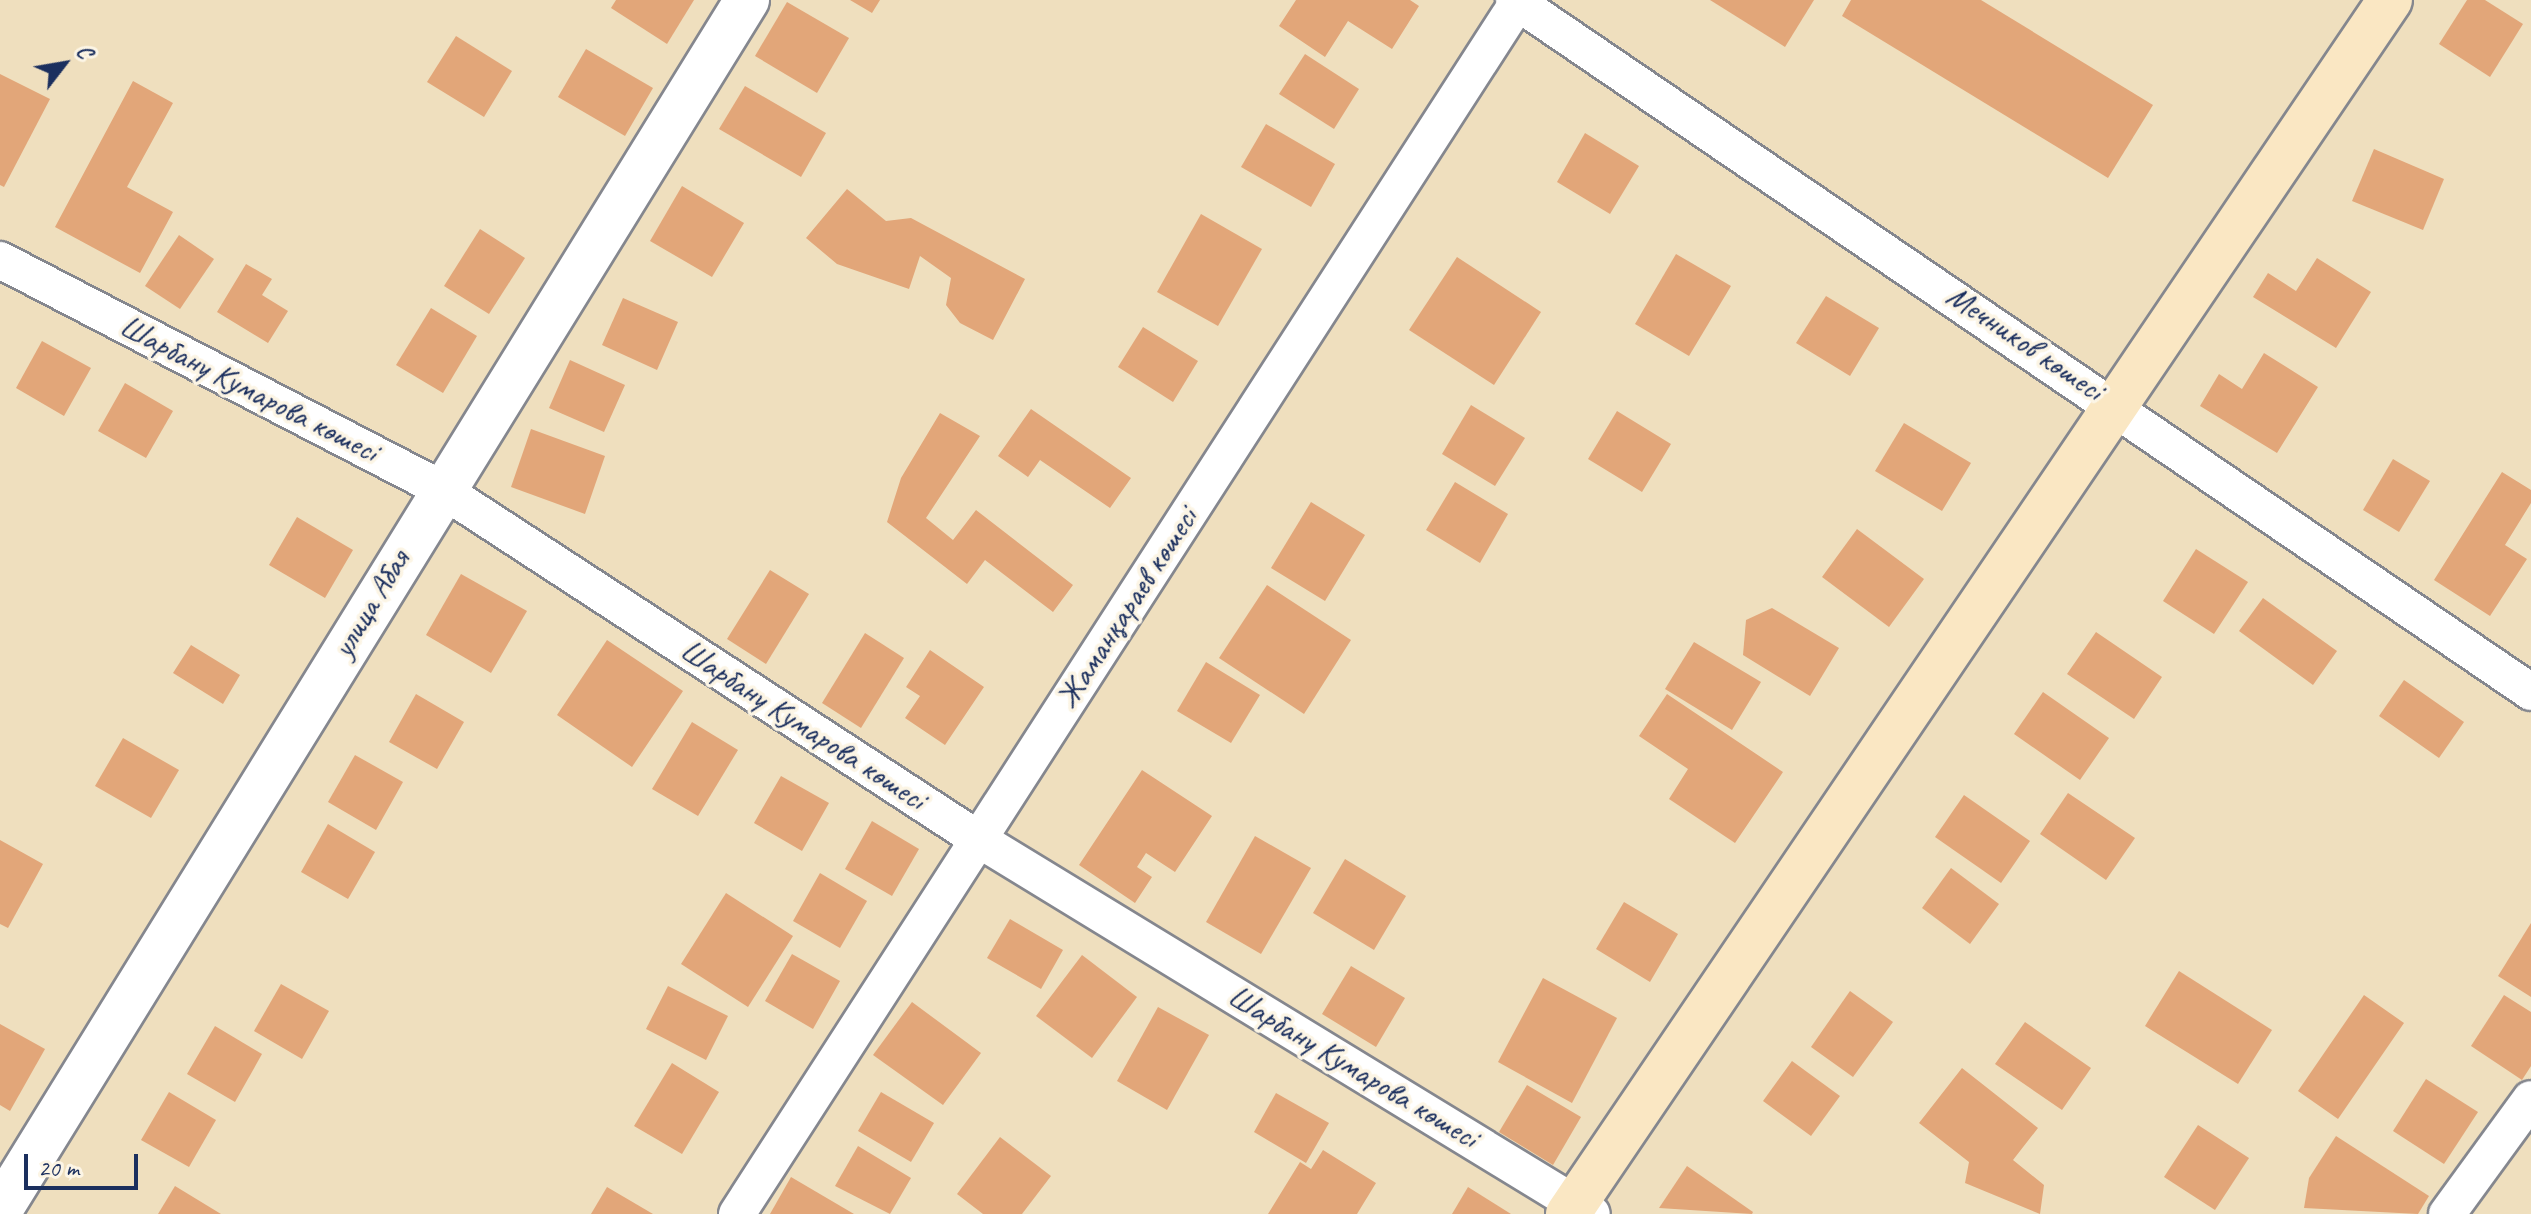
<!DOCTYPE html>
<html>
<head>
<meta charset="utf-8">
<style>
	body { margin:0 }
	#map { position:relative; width:2531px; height:1214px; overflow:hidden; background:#efdfbe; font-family:Caveat,sans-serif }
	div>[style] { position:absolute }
	.building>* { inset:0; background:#e2a679 }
	.roads { filter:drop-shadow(2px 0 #85878e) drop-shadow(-2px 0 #85878e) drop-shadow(0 2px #85878e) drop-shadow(0 -2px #85878e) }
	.minor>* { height:36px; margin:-18px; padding:0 18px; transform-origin:18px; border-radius:18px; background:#fff }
	.tertiary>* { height:44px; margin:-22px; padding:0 22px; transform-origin:22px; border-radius:22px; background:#fff }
	.secondary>* { height:44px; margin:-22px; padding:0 22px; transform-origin:22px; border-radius:22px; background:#fae7c3 }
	span { translate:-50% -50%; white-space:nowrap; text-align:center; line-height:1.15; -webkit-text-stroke:7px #fcf5e5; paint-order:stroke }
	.street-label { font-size:32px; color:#1b2f5e }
	.north { position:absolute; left:24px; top:24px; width:80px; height:80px; -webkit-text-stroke:6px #fcf5e5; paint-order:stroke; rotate:59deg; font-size:22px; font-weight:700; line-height:32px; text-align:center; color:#1b2f5e }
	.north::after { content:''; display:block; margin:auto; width:28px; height:36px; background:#1b2f5e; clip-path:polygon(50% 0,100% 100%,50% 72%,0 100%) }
	.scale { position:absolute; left:24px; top:1154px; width:114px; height:36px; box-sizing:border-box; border:4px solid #1b2f5e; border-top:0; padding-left:10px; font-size:24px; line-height:28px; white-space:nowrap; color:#1b2f5e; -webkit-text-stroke:6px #fcf5e5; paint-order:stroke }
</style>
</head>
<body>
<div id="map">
	<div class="building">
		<i style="clip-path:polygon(616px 0,694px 0,667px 44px,611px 8px)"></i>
		<i style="clip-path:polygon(850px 0,880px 0,872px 13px)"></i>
		<i style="clip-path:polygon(1296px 0,1410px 0,1419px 6px,1392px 49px,1348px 21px,1325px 57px,1279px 26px)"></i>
		<i style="clip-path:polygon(1710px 0,1814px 0,1785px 47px)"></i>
		<i style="clip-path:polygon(1851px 0,1981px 0,2153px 105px,2108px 178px,1842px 16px)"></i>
		<i style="clip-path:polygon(2467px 0,2485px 0,2523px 24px,2490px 77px,2439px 44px)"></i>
		<i style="clip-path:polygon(787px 2px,849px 38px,817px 93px,755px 56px)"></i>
		<i style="clip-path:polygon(456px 36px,512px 71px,484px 117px,427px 82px)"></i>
		<i style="clip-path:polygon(586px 49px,653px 88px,625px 136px,558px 97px)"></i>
		<i style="clip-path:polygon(1305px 54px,1359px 89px,1334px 129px,1279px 94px)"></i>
		<i style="clip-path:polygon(0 74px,50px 99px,4px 187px,0 185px)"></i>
		<i style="clip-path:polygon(133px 81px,173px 103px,127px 187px,173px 212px,140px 273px,55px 227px)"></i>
		<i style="clip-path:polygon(745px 86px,826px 133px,801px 177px,719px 129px)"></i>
		<i style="clip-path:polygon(1266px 124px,1335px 164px,1311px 207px,1241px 167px)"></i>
		<i style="clip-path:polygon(1585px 133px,1639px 166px,1610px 214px,1557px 182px)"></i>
		<i style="clip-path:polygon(2374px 149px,2444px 179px,2423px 230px,2352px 201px)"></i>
		<i style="clip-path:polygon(682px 186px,744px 223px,712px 277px,650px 241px)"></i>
		<i style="clip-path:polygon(847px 189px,886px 221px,911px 218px,1025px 279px,993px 340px,960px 323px,946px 305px,951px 278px,920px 256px,909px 289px,837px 264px,806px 238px)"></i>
		<i style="clip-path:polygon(1201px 214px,1262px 249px,1218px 326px,1157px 292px)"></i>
		<i style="clip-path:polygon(480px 229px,525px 258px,489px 314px,444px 286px)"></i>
		<i style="clip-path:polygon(179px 235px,214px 259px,180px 309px,145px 286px)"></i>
		<i style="clip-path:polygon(1676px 254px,1731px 286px,1689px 356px,1635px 324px)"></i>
		<i style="clip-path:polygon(1457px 257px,1541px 312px,1494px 385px,1409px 330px)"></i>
		<i style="clip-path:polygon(2317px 258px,2371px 292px,2336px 348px,2253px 297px,2268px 273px,2296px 291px)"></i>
		<i style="clip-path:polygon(246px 264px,272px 279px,262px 295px,288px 311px,268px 343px,217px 312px)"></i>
		<i style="clip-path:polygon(1826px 296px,1879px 328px,1850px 376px,1796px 343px)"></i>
		<i style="clip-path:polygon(623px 298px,678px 322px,657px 370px,602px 345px)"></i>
		<i style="clip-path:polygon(431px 308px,477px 336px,443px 393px,396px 365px)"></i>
		<i style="clip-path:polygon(1143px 327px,1198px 361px,1173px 402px,1118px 367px)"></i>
		<i style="clip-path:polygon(42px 341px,91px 368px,64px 416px,16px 388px)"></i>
		<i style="clip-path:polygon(2264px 353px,2318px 387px,2277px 453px,2200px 406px,2219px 374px,2242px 389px)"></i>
		<i style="clip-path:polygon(570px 360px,625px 385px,604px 432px,549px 408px)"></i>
		<i style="clip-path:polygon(125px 383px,173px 411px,146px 458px,98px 431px)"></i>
		<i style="clip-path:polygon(1471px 405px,1525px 438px,1495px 486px,1442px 454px)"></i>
		<i style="clip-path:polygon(1031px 409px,1131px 478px,1110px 508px,1040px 460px,1028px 477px,998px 456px)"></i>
		<i style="clip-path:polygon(1617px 411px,1671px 444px,1642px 492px,1588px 459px)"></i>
		<i style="clip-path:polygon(940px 413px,980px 436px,926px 518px,953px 540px,976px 510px,1073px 585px,1053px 612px,985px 560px,967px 584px,887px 522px,901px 478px)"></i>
		<i style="clip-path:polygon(1904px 423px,1971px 463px,1942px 511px,1875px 471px)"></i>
		<i style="clip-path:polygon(531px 429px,605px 456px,585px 514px,511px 487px)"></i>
		<i style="clip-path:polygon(2393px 459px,2430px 481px,2399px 532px,2363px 510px)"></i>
		<i style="clip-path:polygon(2502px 472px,2531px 490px,2531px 503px,2505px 545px,2527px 559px,2490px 616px,2434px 580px)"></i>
		<i style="clip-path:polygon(1455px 482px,1508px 514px,1480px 563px,1426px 530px)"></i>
		<i style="clip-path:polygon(1311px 502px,1365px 535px,1325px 601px,1271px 568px)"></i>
		<i style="clip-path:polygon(297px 517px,353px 550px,325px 598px,269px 565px)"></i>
		<i style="clip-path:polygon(1857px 529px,1924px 579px,1889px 627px,1822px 577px)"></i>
		<i style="clip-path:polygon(2196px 549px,2248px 582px,2214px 634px,2163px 601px)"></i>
		<i style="clip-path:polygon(770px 570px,809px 594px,766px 664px,727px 639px)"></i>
		<i style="clip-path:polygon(461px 574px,527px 611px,491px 673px,426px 635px)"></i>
		<i style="clip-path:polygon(1267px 585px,1351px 640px,1304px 714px,1219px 658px)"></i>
		<i style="clip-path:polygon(2263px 598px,2337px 651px,2313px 685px,2239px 631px)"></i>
		<i style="clip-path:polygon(1772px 608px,1839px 648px,1810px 696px,1743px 655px,1746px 620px)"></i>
		<i style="clip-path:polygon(2096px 632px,2162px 677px,2134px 719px,2067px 674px)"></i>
		<i style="clip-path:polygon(865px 633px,904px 658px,861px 728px,822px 703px)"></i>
		<i style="clip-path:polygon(607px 640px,683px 691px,632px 767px,557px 715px)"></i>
		<i style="clip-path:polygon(1694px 642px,1761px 682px,1732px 730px,1665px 689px)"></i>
		<i style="clip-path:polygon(191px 645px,240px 675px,223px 704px,173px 673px)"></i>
		<i style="clip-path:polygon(930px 650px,984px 687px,945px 745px,905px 718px,920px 696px,906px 687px)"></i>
		<i style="clip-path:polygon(1206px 662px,1260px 695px,1231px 743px,1177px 711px)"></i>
		<i style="clip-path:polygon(2404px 680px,2464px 722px,2439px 758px,2379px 716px)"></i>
		<i style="clip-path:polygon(2043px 692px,2109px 738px,2080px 780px,2014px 734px)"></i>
		<i style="clip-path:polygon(416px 694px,464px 722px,437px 769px,389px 742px)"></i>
		<i style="clip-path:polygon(1667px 694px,1783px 772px,1735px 843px,1669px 799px,1688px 769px,1639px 736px)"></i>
		<i style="clip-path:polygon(692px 722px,738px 750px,698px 816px,652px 789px)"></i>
		<i style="clip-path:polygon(123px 738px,179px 770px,151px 818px,95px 786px)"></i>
		<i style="clip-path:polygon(355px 755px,403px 782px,376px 830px,328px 802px)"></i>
		<i style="clip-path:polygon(1142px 770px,1212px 816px,1175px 872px,1146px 853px,1137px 867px,1152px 877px,1135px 903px,1079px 865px)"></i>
		<i style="clip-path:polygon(781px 776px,829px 803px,802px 851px,754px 823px)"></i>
		<i style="clip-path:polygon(2068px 793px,2135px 838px,2106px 880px,2040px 834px)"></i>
		<i style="clip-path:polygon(1964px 795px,2030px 841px,2001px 883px,1935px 837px)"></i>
		<i style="clip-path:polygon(872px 821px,919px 849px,892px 896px,845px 869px)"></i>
		<i style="clip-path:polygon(328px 824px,375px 852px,348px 899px,301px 872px)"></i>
		<i style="clip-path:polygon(1255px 836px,1311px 868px,1261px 954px,1206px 922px)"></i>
		<i style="clip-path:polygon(0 840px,43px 864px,8px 928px,0 924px)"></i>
		<i style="clip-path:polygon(1345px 859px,1406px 896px,1374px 950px,1313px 913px)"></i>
		<i style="clip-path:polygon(1951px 868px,1999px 904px,1970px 944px,1922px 908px)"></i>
		<i style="clip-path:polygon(820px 873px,867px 901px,840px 948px,793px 921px)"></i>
		<i style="clip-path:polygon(726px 893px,793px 936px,748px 1007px,681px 964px)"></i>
		<i style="clip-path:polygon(1624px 902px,1678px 934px,1650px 982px,1596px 949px)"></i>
		<i style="clip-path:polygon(1010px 919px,1063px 950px,1041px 989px,987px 958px)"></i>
		<i style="clip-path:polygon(2531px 923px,2531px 997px,2498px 976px)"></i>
		<i style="clip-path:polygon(792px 954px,840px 981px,813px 1029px,765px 1001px)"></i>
		<i style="clip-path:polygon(1082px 955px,1137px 997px,1092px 1058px,1036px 1016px)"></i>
		<i style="clip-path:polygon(1351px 966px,1405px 998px,1376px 1047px,1322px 1014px)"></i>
		<i style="clip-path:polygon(2179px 971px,2272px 1030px,2238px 1084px,2145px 1026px)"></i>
		<i style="clip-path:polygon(1543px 978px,1617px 1018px,1572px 1103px,1498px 1062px)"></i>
		<i style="clip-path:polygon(281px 984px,329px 1011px,302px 1059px,254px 1031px)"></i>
		<i style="clip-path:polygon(668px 986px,728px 1016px,706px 1060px,646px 1029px)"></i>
		<i style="clip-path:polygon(1850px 991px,1893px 1022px,1853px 1077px,1811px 1047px)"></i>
		<i style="clip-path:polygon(2364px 995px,2404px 1023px,2338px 1119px,2298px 1091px)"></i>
		<i style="clip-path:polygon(2504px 995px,2531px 1012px,2531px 1066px,2522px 1080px,2471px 1046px)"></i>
		<i style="clip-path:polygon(912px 1002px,981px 1053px,943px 1105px,873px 1055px)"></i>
		<i style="clip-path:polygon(1158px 1007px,1209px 1035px,1167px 1110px,1117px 1081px)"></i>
		<i style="clip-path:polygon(2025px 1022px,2091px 1068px,2062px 1110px,1995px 1064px)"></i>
		<i style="clip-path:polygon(0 1024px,45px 1049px,10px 1111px,0 1105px)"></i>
		<i style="clip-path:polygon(215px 1026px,262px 1054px,235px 1102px,187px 1074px)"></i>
		<i style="clip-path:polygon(1792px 1061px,1840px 1096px,1811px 1136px,1763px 1101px)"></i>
		<i style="clip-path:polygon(672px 1063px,719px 1092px,682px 1154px,634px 1126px)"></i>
		<i style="clip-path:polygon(1962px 1068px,2038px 1128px,2013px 1160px,2044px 1185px,2040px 1214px,1965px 1183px,1969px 1162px,1919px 1123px)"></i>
		<i style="clip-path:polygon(2426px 1079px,2478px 1112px,2444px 1164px,2393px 1131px)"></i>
		<i style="clip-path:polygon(1527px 1085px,1581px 1117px,1553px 1165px,1499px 1132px)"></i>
		<i style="clip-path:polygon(169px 1092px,216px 1120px,189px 1167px,141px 1140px)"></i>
		<i style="clip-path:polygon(881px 1092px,934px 1123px,911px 1162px,858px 1131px)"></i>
		<i style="clip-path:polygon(1276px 1093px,1329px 1123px,1306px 1163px,1254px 1132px)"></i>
		<i style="clip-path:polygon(2198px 1125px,2249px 1158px,2215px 1210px,2164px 1177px)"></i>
		<i style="clip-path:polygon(2336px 1136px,2429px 1196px,2418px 1214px,2304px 1208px,2309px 1178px)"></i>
		<i style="clip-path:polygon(1000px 1137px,1051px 1176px,1022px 1214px,983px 1214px,957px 1194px)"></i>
		<i style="clip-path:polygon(858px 1146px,911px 1178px,890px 1214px,835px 1186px)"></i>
		<i style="clip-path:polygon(1323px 1150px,1376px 1183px,1357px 1214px,1268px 1214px,1300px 1162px,1311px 1169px)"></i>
		<i style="clip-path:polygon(1687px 1166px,1753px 1212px,1752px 1214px,1659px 1208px)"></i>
		<i style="clip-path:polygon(791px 1177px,854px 1214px,770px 1214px)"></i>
		<i style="clip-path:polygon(175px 1186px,221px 1214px,158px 1214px)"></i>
		<i style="clip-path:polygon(607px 1187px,653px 1214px,591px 1214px)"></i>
		<i style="clip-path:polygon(1468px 1187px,1511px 1214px,1452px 1214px)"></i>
	</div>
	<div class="roads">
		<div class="minor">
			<i style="left:1514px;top:0;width:1230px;rotate:34.23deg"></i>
			<i style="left:0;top:260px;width:497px;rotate:27.4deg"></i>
			<i style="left:441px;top:489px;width:641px;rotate:33.1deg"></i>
			<i style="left:978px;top:839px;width:719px;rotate:31.41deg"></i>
			<i style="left:737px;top:1214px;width:1442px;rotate:-57.2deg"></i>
			<i style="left:2447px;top:1214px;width:142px;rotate:-53.9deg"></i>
		</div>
		<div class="tertiary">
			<i style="left:0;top:1210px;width:1422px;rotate:-58.31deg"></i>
		</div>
		<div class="secondary">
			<i style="left:1568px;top:1214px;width:1466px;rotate:-55.9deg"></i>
		</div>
	</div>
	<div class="street-label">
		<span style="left:2025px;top:343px;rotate:34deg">Мечников көшесі</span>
		<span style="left:249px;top:389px;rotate:27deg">Шарбану Кумарова көшесі</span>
		<span style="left:371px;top:604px;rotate:-59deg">улица Абая</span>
		<span style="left:1127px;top:608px;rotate:-57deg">Жаманқараев көшесі</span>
		<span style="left:803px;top:725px;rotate:33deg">Шарбану Кумарова көшесі</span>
		<span style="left:1353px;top:1067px;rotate:31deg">Шарбану Кумарова көшесі</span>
	</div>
	<div class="north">С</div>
	<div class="scale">20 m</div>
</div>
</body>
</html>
